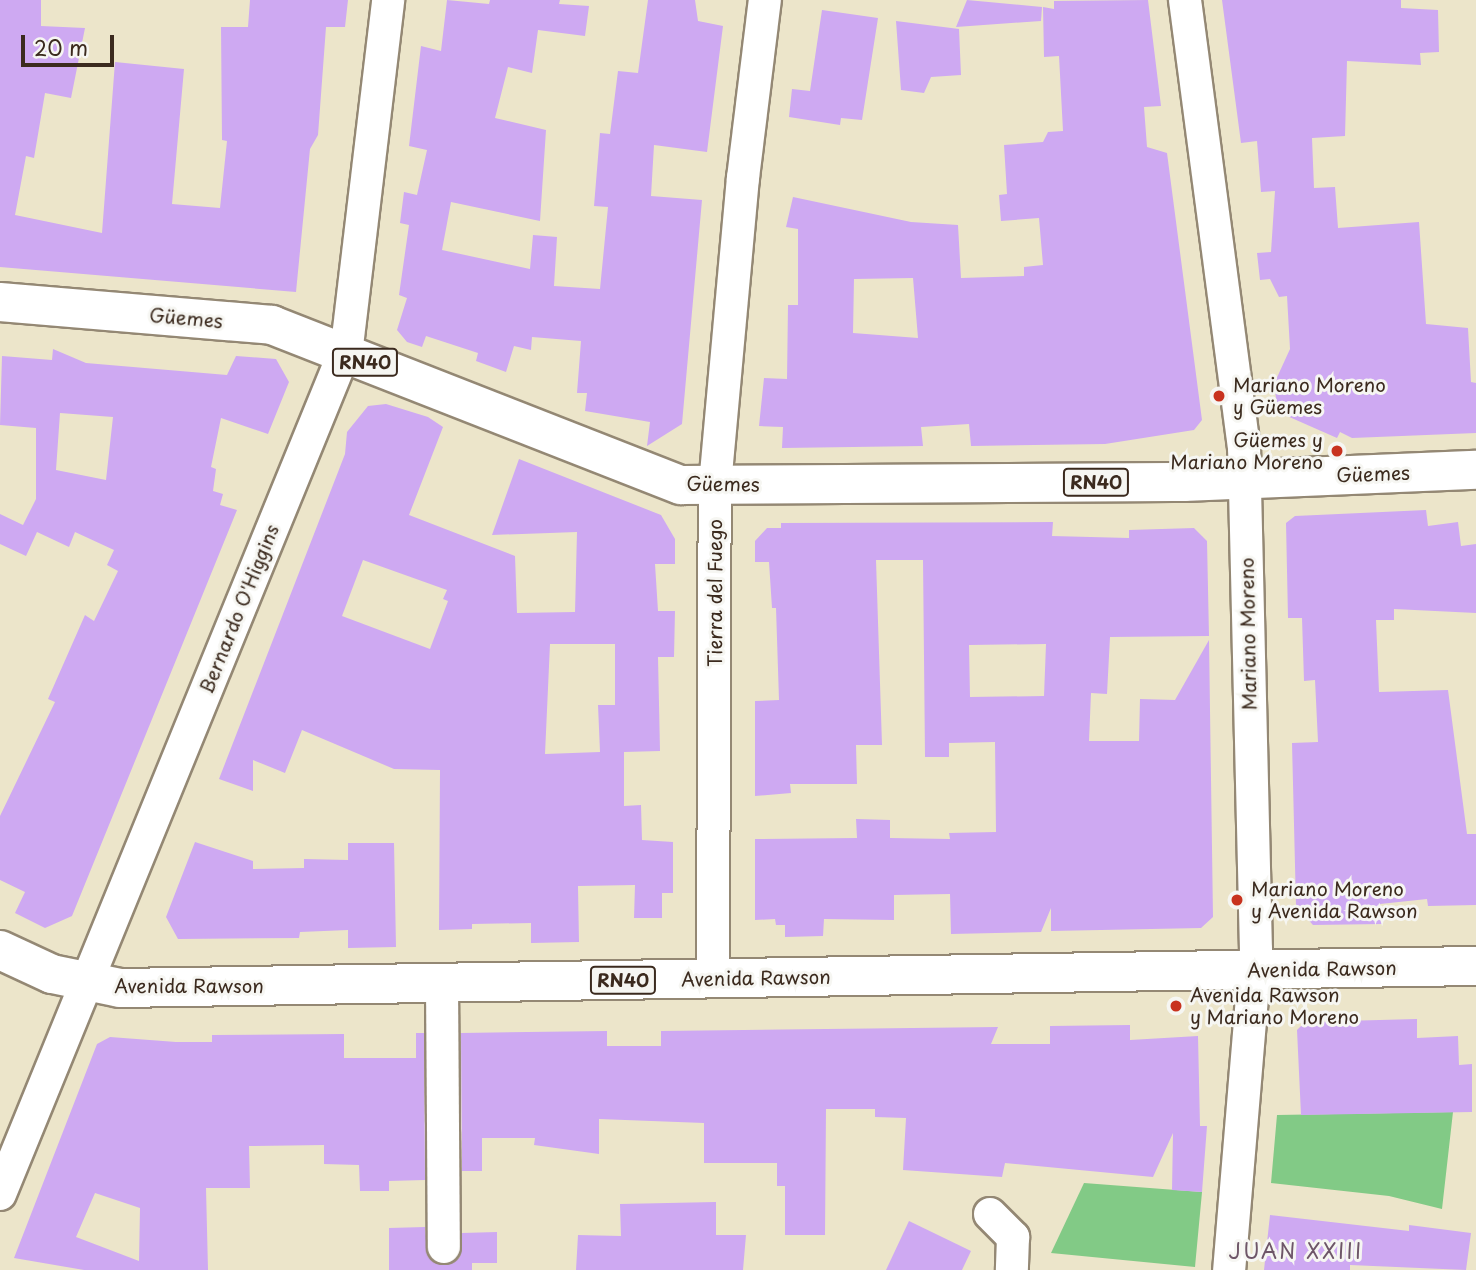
<!DOCTYPE html>
<html>
<head>
<meta charset="utf-8">
<style>
	body { margin:0 }
	#map { position:relative; width:1476px; height:1270px; overflow:hidden; background:#ece5ca; font-family:"Playpen Sans",sans-serif }
	div>[style] { position:absolute }
	.green>* { inset:0; background:#82ca86 }
	.building>* { inset:0; background:#cea9f2 }
	.roads { filter:drop-shadow(2px 0 #948874) drop-shadow(-2px 0 #948874) drop-shadow(0 2px #948874) drop-shadow(0 -2px #948874) }
	.minor>* { height:32px; margin:-16px; padding:0 16px; transform-origin:16px; border-radius:16px; background:#fff }
	.primary>* { height:38px; margin:-19px; padding:0 19px; transform-origin:19px; border-radius:19px; background:#fff }
	.dots>* { width:19px; height:19px; translate:-50% -50%; box-sizing:border-box; border:4px solid #f6f6f2; border-radius:50% }
	span { translate:-50% -50%; white-space:nowrap; text-align:center; line-height:1.15; -webkit-text-stroke:6px #f6f6f2; paint-order:stroke }
	.shield-label span { padding:2px 5px; background:#f6f6f2; border:2px solid; border-radius:5px; -webkit-text-stroke-width:0 }
	.shield-label { font-size:18px; color:#3b2a1e; font-weight:700 }
	.street-label { font-size:19px; color:#3b2a1e }
	.poi-label { font-size:19px; color:#3b2a1e }
	.left { translate:0 -50%; text-align:left }
	.right { translate:-100% -50%; text-align:right }
	.neighbourhood-label { font-size:21px; color:#6e5668; letter-spacing:2px }
	.scale { position:absolute; left:21px; top:35px; width:93px; height:32px; box-sizing:border-box; border:4px solid #3b2a1e; border-top:0; padding-left:9px; font-size:21px; line-height:24px; white-space:nowrap; color:#3b2a1e; -webkit-text-stroke:5px #f6f6f2; paint-order:stroke }
</style>
</head>
<body>
<div id="map">
	<div class="green">
		<i style="clip-path:polygon(1453px 1112px,1442px 1209px,1389px 1196px,1271px 1183px,1277px 1115px)"></i>
		<i style="clip-path:polygon(1084px 1183px,1202px 1192px,1195px 1267px,1051px 1253px)"></i>
	</div>
	<div class="building">
		<i style="clip-path:polygon(0 0,41px 0,41px 26px,85px 28px,71px 98px,45px 93px,34px 158px,26px 156px,15px 215px,102px 233px,115px 62px,184px 69px,172px 204px,220px 208px,227px 141px,222px 140px,221px 27px,248px 27px,250px 0,348px 0,345px 27px,326px 27px,318px 135px,310px 149px,296px 292px,0 267px)"></i>
		<i style="clip-path:polygon(447px 0,489px 4px,490px 0,560px 0,559px 4px,589px 6px,585px 36px,538px 30px,532px 73px,508px 67px,495px 118px,546px 130px,540px 221px,451px 202px,442px 250px,530px 269px,533px 235px,557px 237px,554px 286px,600px 289px,608px 207px,594px 206px,600px 133px,610px 134px,618px 71px,638px 73px,648px 0,695px 0,698px 21px,723px 26px,707px 152px,654px 145px,651px 196px,702px 200px,682px 424px,647px 446px,650px 422px,585px 411px,587px 393px,577px 393px,581px 341px,532px 337px,531px 350px,514px 346px,506px 372px,476px 361px,478px 353px,426px 336px,422px 347px,407px 342px,397px 330px,407px 298px,399px 295px,409px 225px,400px 223px,404px 192px,417px 195px,427px 150px,409px 146px,421px 46px,441px 51px)"></i>
		<i style="clip-path:polygon(967px 0,1042px 7px,1041px 21px,956px 27px)"></i>
		<i style="clip-path:polygon(evenodd,1148px 0,1161px 106px,1144px 107px,1147px 147px,1167px 153px,1202px 420px,1194px 430px,1105px 444px,971px 446px,969px 424px,921px 427px,923px 446px,782px 448px,783px 427px,759px 426px,764px 378px,787px 379px,788px 305px,798px 305px,798px 229px,786px 227px,793px 197px,911px 222px,958px 225px,961px 278px,1024px 276px,1024px 267px,1043px 265px,1039px 218px,1001px 221px,999px 195px,1007px 194px,1004px 145px,1043px 142px,1048px 132px,1063px 131px,1059px 56px,1044px 57px,1043px 7px,1054px 9px,1054px 1px,1148px 0,913px 278px,918px 338px,853px 333px,854px 279px,913px 278px)"></i>
		<i style="clip-path:polygon(1222px 0,1401px 0,1401px 8px,1438px 10px,1439px 52px,1420px 53px,1421px 65px,1347px 61px,1345px 136px,1312px 138px,1314px 188px,1335px 187px,1338px 228px,1419px 222px,1426px 324px,1468px 328px,1471px 382px,1476px 383px,1476px 433px,1352px 438px,1340px 432px,1337px 438px,1278px 412px,1274px 384px,1290px 349px,1287px 296px,1279px 297px,1270px 279px,1260px 280px,1257px 253px,1271px 252px,1275px 191px,1261px 192px,1257px 141px,1241px 143px)"></i>
		<i style="clip-path:polygon(822px 10px,878px 18px,862px 120px,841px 118px,840px 125px,789px 117px,792px 89px,810px 91px)"></i>
		<i style="clip-path:polygon(896px 21px,959px 29px,961px 75px,931px 77px,924px 93px,901px 90px)"></i>
		<i style="clip-path:polygon(evenodd,53px 349px,86px 363px,227px 375px,236px 356px,276px 359px,289px 382px,268px 434px,221px 418px,211px 467px,216px 469px,213px 491px,223px 494px,220px 505px,237px 510px,72px 916px,45px 928px,15px 913px,25px 892px,0 880px,0 816px,55px 702px,48px 699px,85px 615px,94px 621px,118px 571px,107px 565px,114px 550px,75px 532px,69px 547px,37px 532px,26px 556px,0 544px,0 514px,23px 525px,36px 499px,36px 428px,0 425px,2px 356px,52px 360px,53px 349px,60px 413px,113px 417px,106px 480px,56px 470px,60px 413px)"></i>
		<i style="clip-path:polygon(evenodd,386px 404px,428px 417px,443px 427px,409px 515px,515px 556px,517px 613px,575px 612px,577px 532px,492px 535px,519px 459px,661px 515px,675px 539px,675px 564px,655px 564px,658px 611px,675px 611px,674px 657px,658px 657px,660px 751px,624px 752px,624px 806px,641px 805px,642px 840px,673px 842px,673px 893px,662px 893px,662px 918px,634px 918px,635px 885px,578px 886px,579px 942px,531px 943px,531px 923px,472px 924px,472px 929px,439px 930px,440px 770px,394px 769px,302px 730px,285px 773px,253px 760px,253px 791px,219px 779px,345px 454px,347px 432px,368px 406px,386px 404px,363px 560px,447px 590px,443px 599px,448px 601px,430px 649px,342px 616px,363px 560px,386px 404px,550px 644px,615px 644px,615px 705px,598px 705px,600px 752px,545px 754px,550px 644px)"></i>
		<i style="clip-path:polygon(1426px 510px,1428px 526px,1458px 522px,1461px 546px,1476px 544px,1476px 613px,1394px 609px,1394px 620px,1376px 620px,1379px 692px,1448px 690px,1467px 834px,1476px 834px,1476px 905px,1428px 906px,1427px 899px,1380px 904px,1382px 924px,1313px 925px,1296px 906px,1292px 743px,1318px 742px,1315px 680px,1304px 681px,1302px 618px,1288px 618px,1286px 523px,1295px 516px)"></i>
		<i style="clip-path:polygon(evenodd,1053px 522px,1052px 536px,1129px 538px,1129px 530px,1194px 528px,1207px 541px,1209px 636px,1110px 637px,1107px 694px,1091px 693px,1089px 741px,1139px 741px,1140px 699px,1175px 700px,1209px 640px,1213px 917px,1201px 928px,1051px 931px,1051px 908px,1041px 932px,951px 934px,950px 894px,894px 895px,894px 920px,824px 919px,823px 936px,785px 937px,785px 925px,776px 925px,775px 919px,755px 920px,755px 839px,857px 838px,856px 819px,890px 820px,890px 838px,950px 839px,949px 833px,996px 832px,995px 742px,949px 743px,949px 757px,925px 757px,923px 560px,876px 560px,882px 745px,856px 745px,857px 784px,790px 784px,791px 793px,755px 796px,755px 701px,779px 700px,776px 608px,772px 608px,769px 562px,755px 562px,755px 541px,767px 528px,781px 528px,781px 523px,1053px 522px,1046px 644px,1044px 696px,970px 697px,969px 645px,1046px 644px)"></i>
		<i style="clip-path:polygon(195px 842px,253px 861px,253px 869px,304px 868px,304px 859px,348px 860px,348px 843px,394px 843px,396px 947px,348px 948px,348px 930px,300px 932px,299px 938px,178px 939px,166px 917px)"></i>
		<i style="clip-path:polygon(1417px 1019px,1417px 1038px,1458px 1036px,1459px 1065px,1472px 1064px,1472px 1112px,1301px 1115px,1297px 1030px,1305px 1022px)"></i>
		<i style="clip-path:polygon(1130px 1025px,1130px 1040px,1198px 1036px,1200px 1126px,1207px 1126px,1202px 1192px,1172px 1190px,1173px 1133px,1153px 1177px,1005px 1163px,1002px 1177px,903px 1170px,906px 1118px,875px 1117px,875px 1109px,826px 1109px,825px 1235px,785px 1235px,785px 1186px,777px 1186px,777px 1163px,704px 1163px,704px 1123px,599px 1119px,599px 1154px,534px 1145px,535px 1138px,482px 1138px,482px 1171px,462px 1171px,461px 1033px,607px 1031px,607px 1046px,661px 1046px,661px 1031px,998px 1027px,991px 1044px,1050px 1044px,1050px 1026px)"></i>
		<i style="clip-path:polygon(evenodd,416px 1033px,424px 1033px,425px 1180px,389px 1181px,389px 1191px,360px 1191px,359px 1165px,324px 1164px,324px 1145px,249px 1146px,250px 1188px,206px 1188px,208px 1270px,84px 1270px,14px 1258px,97px 1044px,110px 1037px,176px 1042px,212px 1042px,212px 1035px,344px 1034px,344px 1058px,416px 1058px,416px 1033px,95px 1193px,140px 1208px,139px 1261px,76px 1237px,95px 1193px)"></i>
		<i style="clip-path:polygon(716px 1202px,716px 1235px,746px 1235px,743px 1270px,576px 1270px,578px 1235px,621px 1236px,620px 1204px)"></i>
		<i style="clip-path:polygon(1270px 1215px,1409px 1231px,1409px 1225px,1471px 1233px,1466px 1270px,1350px 1265px,1350px 1270px,1264px 1270px)"></i>
		<i style="clip-path:polygon(909px 1221px,971px 1251px,962px 1270px,886px 1270px)"></i>
		<i style="clip-path:polygon(425px 1227px,428px 1256px,436px 1263px,453px 1263px,460px 1257px,462px 1233px,497px 1232px,497px 1263px,472px 1263px,472px 1270px,389px 1270px,389px 1228px)"></i>
	</div>
	<div class="roads">
		<div class="minor">
			<i style="left:1185px;top:0;width:450px;rotate:82.5deg"></i>
			<i style="left:1244px;top:446px;width:504px;rotate:88.64deg"></i>
			<i style="left:1256px;top:950px;width:321px;rotate:94.8deg"></i>
			<i style="left:713px;top:979px;width:494px;rotate:-89.8deg"></i>
			<i style="left:715px;top:485px;width:308px;rotate:-84.8deg"></i>
			<i style="left:743px;top:178px;width:179px;rotate:-83deg"></i>
			<i style="left:442px;top:983px;width:264px;rotate:89.6deg"></i>
			<i style="left:0;top:1194px;width:916px;rotate:-67.75deg"></i>
			<i style="left:347px;top:346px;width:348px;rotate:-83.2deg"></i>
			<i style="left:990px;top:1214px;width:33px;rotate:45deg"></i>
			<i style="left:1013px;top:1237px;width:33px;rotate:92deg"></i>
		</div>
		<div class="primary">
			<i style="left:0;top:302px;width:273px;rotate:4.8deg"></i>
			<i style="left:272px;top:325px;width:439px;rotate:21.4deg"></i>
			<i style="left:681px;top:485px;width:503px;rotate:-0.34deg"></i>
			<i style="left:1184px;top:482px;width:292px;rotate:-2.4deg"></i>
			<i style="left:0;top:950px;width:57px;rotate:24.8deg"></i>
			<i style="left:52px;top:974px;width:69px;rotate:11.6deg"></i>
			<i style="left:120px;top:988px;width:1356px;rotate:-0.93deg"></i>
		</div>
	</div>
	<div class="dots">
		<i style="left:1219px;top:396px;background:#c8321e"></i>
		<i style="left:1337px;top:451px;background:#c8321e"></i>
		<i style="left:1237px;top:900px;background:#c8321e"></i>
		<i style="left:1176px;top:1006px;background:#c8321e"></i>
	</div>
	<div class="shield-label">
		<span style="left:365px;top:362px">RN40</span>
		<span style="left:1096px;top:482px">RN40</span>
		<span style="left:623px;top:980px">RN40</span>
	</div>
	<div class="street-label">
		<span style="left:186px;top:318px;rotate:5deg">Güemes</span>
		<span style="left:1373px;top:474px;rotate:-2deg">Güemes</span>
		<span style="left:723px;top:484px;rotate:1deg">Güemes</span>
		<span style="left:715px;top:593px;rotate:-90deg">Tierra del Fuego</span>
		<span style="left:239px;top:609px;rotate:-68deg">Bernardo O'Higgins</span>
		<span style="left:1248px;top:634px;rotate:-91deg">Mariano Moreno</span>
		<span style="left:1322px;top:969px;rotate:-1deg">Avenida Rawson</span>
		<span style="left:756px;top:978px;rotate:-1deg">Avenida Rawson</span>
		<span style="left:189px;top:986px">Avenida Rawson</span>
	</div>
	<div class="poi-label">
		<span class="left" style="left:1233px;top:396px">Mariano Moreno<br>y Güemes</span>
		<span class="right" style="left:1323px;top:451px">Güemes y<br>Mariano Moreno</span>
		<span class="left" style="left:1251px;top:900px">Mariano Moreno<br>y Avenida Rawson</span>
		<span class="left" style="left:1190px;top:1006px">Avenida Rawson<br>y Mariano Moreno</span>
	</div>
	<div class="neighbourhood-label">
		<span style="left:1296px;top:1250px">JUAN XXIII</span>
	</div>
	<div class="scale">20 m</div>
</div>
</body>
</html>
